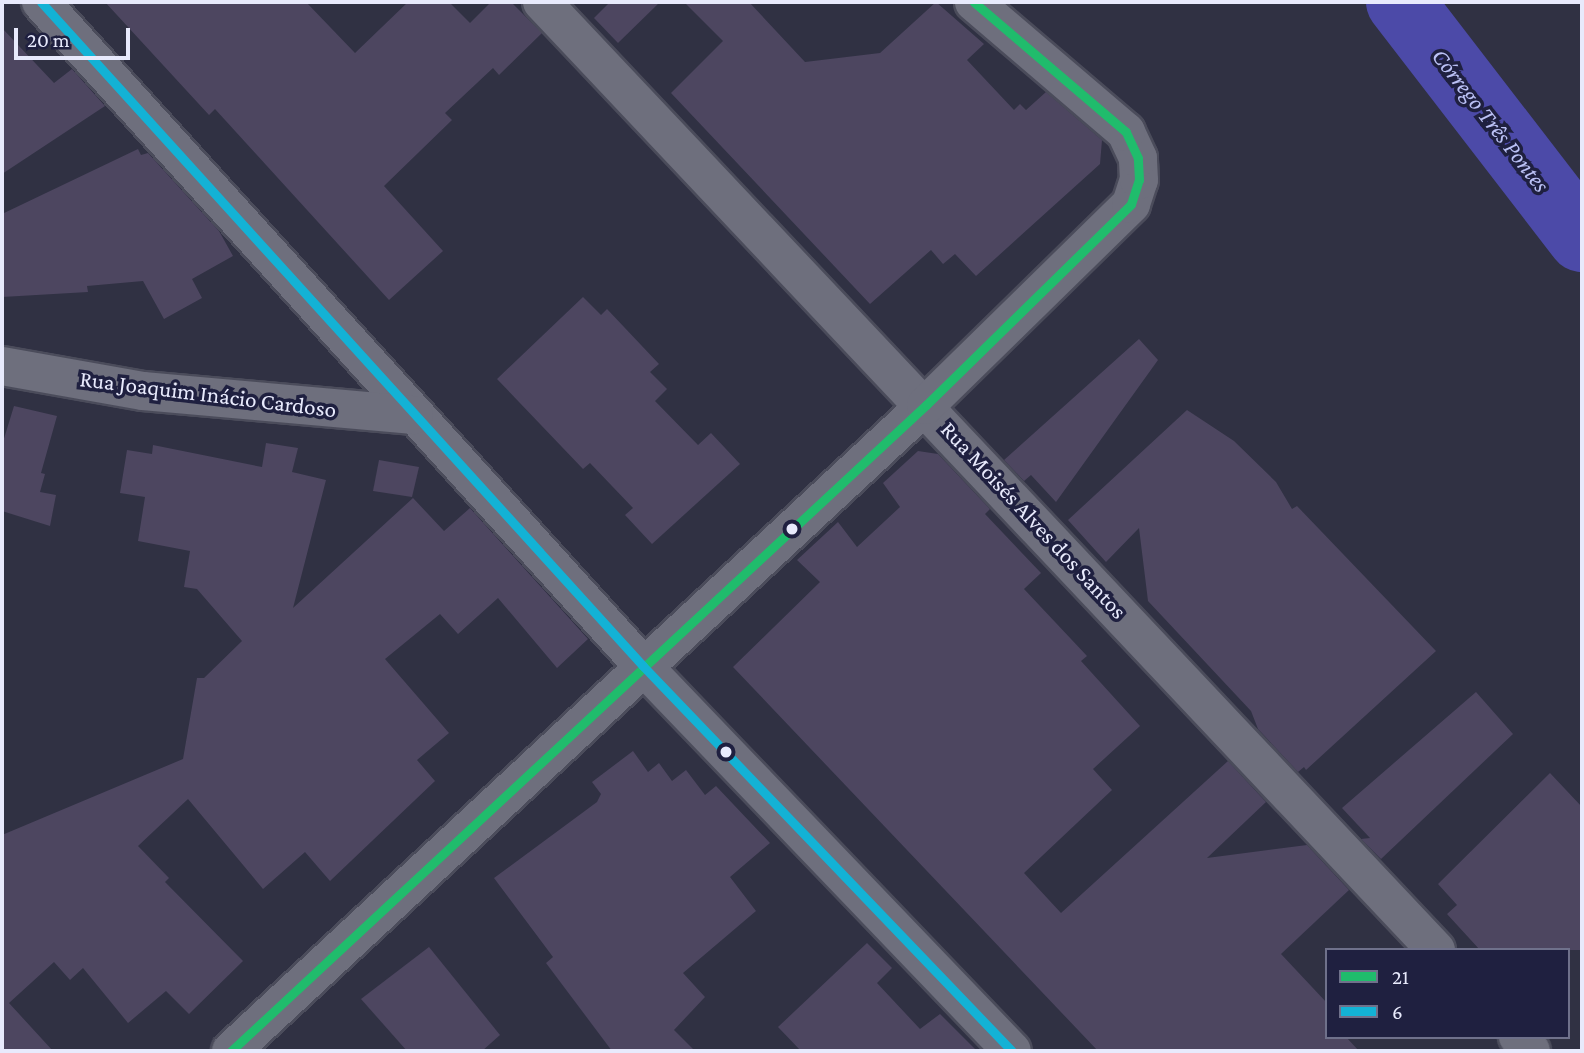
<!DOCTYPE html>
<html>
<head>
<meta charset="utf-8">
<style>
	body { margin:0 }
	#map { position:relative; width:1584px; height:1053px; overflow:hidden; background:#303143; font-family:"Crimson Pro",serif }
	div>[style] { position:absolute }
	.river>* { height:68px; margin:-34px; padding:0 34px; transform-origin:34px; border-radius:34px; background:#4c4aa8 }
	.building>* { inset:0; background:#4d4660 }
	.roads { filter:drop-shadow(2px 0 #4b4c5b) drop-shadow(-2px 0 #4b4c5b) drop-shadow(0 2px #4b4c5b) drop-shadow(0 -2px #4b4c5b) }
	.minor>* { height:38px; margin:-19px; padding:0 19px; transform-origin:19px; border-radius:19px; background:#6e6f7d }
	.bus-1>* { height:9px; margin:-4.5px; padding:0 4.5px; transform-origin:4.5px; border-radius:4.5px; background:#20bc6c }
	.bus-2>* { height:9px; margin:-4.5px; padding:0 4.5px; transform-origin:4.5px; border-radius:4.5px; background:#13b2d5 }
	.dots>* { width:19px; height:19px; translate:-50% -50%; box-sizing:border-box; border:4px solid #1f2040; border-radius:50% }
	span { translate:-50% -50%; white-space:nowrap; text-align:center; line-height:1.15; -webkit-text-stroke:7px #1f2040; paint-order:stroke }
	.street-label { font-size:23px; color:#e8eafc }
	.water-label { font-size:24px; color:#bbc1f6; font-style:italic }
	.frame { position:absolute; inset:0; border:4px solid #e8eafc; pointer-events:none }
	.legend { position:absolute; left:1325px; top:948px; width:245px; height:91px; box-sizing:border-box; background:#1f2040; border:2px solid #6f718b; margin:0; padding:9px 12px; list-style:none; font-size:21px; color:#e8eafc }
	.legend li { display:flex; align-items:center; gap:14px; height:35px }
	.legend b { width:35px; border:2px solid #6f718b }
	.scale { position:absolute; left:14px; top:28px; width:116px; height:32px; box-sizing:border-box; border:4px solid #e8eafc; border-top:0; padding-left:9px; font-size:21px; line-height:24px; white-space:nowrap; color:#e8eafc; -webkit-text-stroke:5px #1f2040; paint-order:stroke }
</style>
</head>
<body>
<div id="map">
	<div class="river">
		<i style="left:1400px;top:2px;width:298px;rotate:52.4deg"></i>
	</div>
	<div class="building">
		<i style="clip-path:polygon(105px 2px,306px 2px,355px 53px,408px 2px,449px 2px,470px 23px,491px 2px,511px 2px,542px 33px,499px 75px,493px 68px,445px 113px,452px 120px,384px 186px,443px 251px,389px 300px,215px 109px,209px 115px)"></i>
		<i style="clip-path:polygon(610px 2px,660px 2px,618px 43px,594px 18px)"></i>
		<i style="clip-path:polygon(684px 2px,749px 2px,805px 62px,880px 53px,936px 2px,984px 44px,967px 60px,1014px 110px,1020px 104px,1026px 110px,1046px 92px,1102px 140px,1100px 164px,976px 276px,955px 254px,943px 264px,931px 250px,870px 304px,671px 93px,723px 41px)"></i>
		<i style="clip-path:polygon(2px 28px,54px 83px,72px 69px,105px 106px,2px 174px)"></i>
		<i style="clip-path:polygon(138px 149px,141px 155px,148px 153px,219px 231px,233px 256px,192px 279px,202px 298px,164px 319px,143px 281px,87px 286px,88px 292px,2px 297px,2px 214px)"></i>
		<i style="clip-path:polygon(583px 297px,601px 315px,607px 309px,659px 364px,650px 372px,667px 389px,655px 401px,698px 445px,711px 433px,740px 464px,652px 544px,625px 515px,633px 508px,590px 463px,583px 469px,497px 379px)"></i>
		<i style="clip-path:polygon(1139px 339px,1158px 360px,1056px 502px,1031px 475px,1024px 481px,1004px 460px)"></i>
		<i style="clip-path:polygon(14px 406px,57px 416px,41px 473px,45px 474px,40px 492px,56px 495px,50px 526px,2px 511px,2px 445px)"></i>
		<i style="clip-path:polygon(1187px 410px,1234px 441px,1276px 482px,1292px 509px,1297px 506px,1436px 651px,1306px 770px,1304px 767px,1298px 772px,1258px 729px,1251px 711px,1148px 601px,1139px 528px,1106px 562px,1068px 520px)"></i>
		<i style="clip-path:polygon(266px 443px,298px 448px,292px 472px,326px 480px,293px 608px,413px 498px,444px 531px,470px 508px,588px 639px,557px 668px,498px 598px,458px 634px,440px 614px,385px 659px,449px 733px,417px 760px,435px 781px,330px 881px,305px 852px,263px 889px,188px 799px,138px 846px,169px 878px,165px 882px,243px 961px,189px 1014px,166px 991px,128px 1023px,83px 968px,70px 980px,54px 962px,9px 1003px,53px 1051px,2px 1051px,2px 835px,183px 759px,197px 678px,204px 678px,242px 641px,197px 589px,184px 587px,190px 551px,138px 541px,145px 497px,120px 493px,127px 450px,152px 454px,153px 445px,262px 467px)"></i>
		<i style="clip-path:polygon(918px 451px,938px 454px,990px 509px,985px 514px,1041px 573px,1024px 589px,1087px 656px,1081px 661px,1140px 726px,1093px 769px,1112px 790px,1024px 873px,1061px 913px,1228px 761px,1266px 802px,1207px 858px,1307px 845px,1349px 890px,1281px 954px,1327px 1003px,1327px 1037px,1346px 1037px,1359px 1051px,1098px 1051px,733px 667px,820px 582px,797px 560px,838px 522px,857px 547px,900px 507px,883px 483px)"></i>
		<i style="clip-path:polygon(379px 460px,419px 467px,412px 497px,373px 491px)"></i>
		<i style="clip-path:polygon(1476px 692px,1513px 734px,1381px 859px,1361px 839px,1370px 838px,1342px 808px)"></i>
		<i style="clip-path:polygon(633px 751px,648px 772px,659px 763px,672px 781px,686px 770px,705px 795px,716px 786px,770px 843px,730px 877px,756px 911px,683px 973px,705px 997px,674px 1030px,695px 1051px,612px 1051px,546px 963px,553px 957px,494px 878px,597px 802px,601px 794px,592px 782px)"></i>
		<i style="clip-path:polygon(1550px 773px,1582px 807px,1582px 950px,1480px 950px,1447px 914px,1457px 905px,1438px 884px)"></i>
		<i style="clip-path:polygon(867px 943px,892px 968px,877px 983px,920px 1029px,940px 1014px,977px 1051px,801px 1051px,778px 1027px)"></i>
		<i style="clip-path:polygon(429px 947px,500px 1035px,482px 1051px,407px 1051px,361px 999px)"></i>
	</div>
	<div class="roads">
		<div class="minor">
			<i style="left:41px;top:2px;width:896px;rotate:47.8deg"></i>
			<i style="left:643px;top:666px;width:533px;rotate:46.22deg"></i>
			<i style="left:542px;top:2px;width:1303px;rotate:46.68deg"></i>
			<i style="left:2px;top:366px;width:143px;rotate:10.1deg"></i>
			<i style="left:143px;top:391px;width:272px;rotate:5.1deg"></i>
			<i style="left:1518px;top:1037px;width:19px;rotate:47deg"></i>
			<i style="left:231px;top:1051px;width:949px;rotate:-42.91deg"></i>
			<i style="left:926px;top:405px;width:287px;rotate:-44.4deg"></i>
			<i style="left:1131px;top:204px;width:25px;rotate:-72deg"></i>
			<i style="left:1139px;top:180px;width:22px;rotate:-93deg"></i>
			<i style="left:1138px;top:158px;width:29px;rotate:-115deg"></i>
			<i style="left:1126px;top:132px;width:200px;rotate:-139.5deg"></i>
		</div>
	</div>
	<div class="bus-1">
		<i style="left:231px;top:1051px;width:949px;rotate:-42.91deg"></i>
		<i style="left:926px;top:405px;width:287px;rotate:-44.4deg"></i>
		<i style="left:1131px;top:204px;width:25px;rotate:-72deg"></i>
		<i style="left:1139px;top:180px;width:22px;rotate:-93deg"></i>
		<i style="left:1138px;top:158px;width:29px;rotate:-115deg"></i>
		<i style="left:1126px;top:132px;width:200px;rotate:-139.5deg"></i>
	</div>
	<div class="bus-2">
		<i style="left:41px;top:2px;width:896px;rotate:47.8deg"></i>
		<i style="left:643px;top:666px;width:533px;rotate:46.22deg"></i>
	</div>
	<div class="dots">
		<i style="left:792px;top:529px;background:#e8eafc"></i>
		<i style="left:726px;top:752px;background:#e8eafc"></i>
	</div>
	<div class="street-label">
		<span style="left:208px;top:394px;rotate:7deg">Rua Joaquim Inácio Cardoso</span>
		<span style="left:1034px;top:520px;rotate:47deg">Rua Moisés Alves dos Santos</span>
	</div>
	<div class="water-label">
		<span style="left:1491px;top:120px;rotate:52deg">Córrego Três Pontes</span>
	</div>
	<div class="frame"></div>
	<ul class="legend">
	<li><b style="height:9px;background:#20bc6c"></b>21</li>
	<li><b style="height:9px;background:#13b2d5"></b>6</li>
	</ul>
	<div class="scale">20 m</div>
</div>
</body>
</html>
